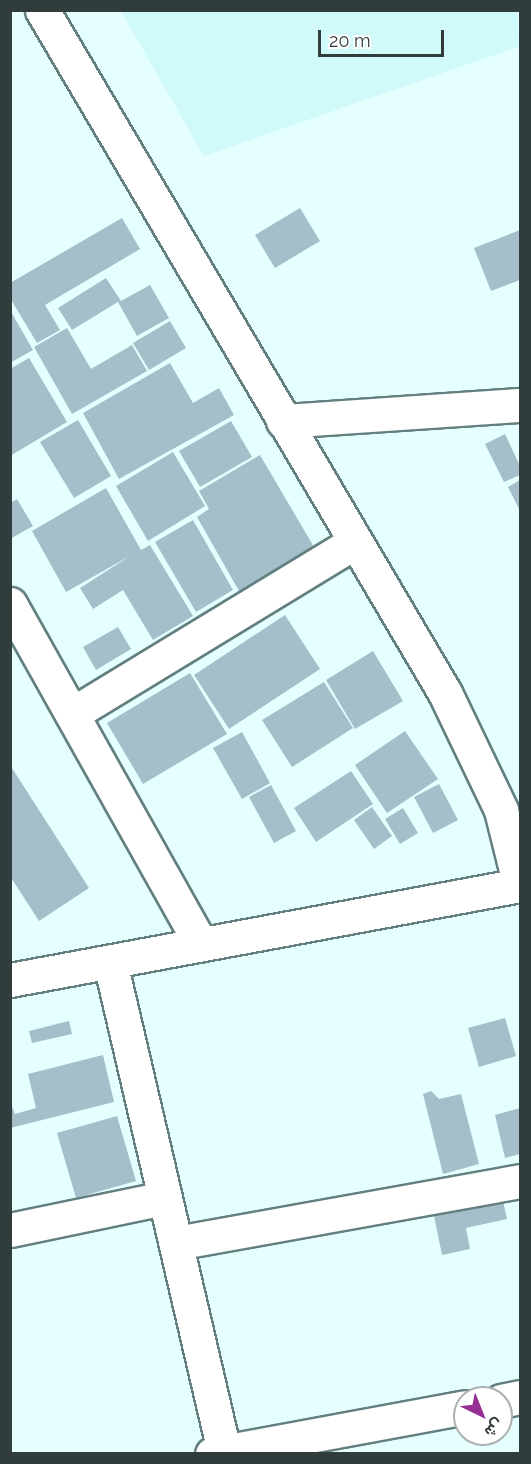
<!DOCTYPE html>
<html>
<head>
<meta charset="utf-8">
<style>
	body { margin:0 }
	#map { position:relative; width:531px; height:1464px; overflow:hidden; background:#e5fefe; font-family:Raleway,Vazirmatn,sans-serif }
	div>[style] { position:absolute }
	.built>* { inset:0; background:#d0f9fa }
	.building>* { inset:0; background:#a5bfca }
	.roads { filter:drop-shadow(2px 0 #637f7f) drop-shadow(-2px 0 #637f7f) drop-shadow(0 2px #637f7f) drop-shadow(0 -2px #637f7f) }
	.minor>* { height:33px; margin:-16.5px; padding:0 16.5px; transform-origin:16.5px; border-radius:16.5px; background:#fff }
	span { translate:-50% -50%; white-space:nowrap; text-align:center; line-height:1.15; -webkit-text-stroke:4.5px #fff; paint-order:stroke }
	.frame { position:absolute; inset:0; border:12px solid #313d3d; pointer-events:none }
	.north { position:absolute; left:453px; top:1386px; width:60px; height:60px; box-sizing:border-box; background:#fff; border:2px solid #adb1b1; border-radius:50%; rotate:137deg; font-size:16px; font-weight:700; line-height:24px; text-align:center; color:#313d3d }
	.north::after { content:''; display:block; margin:auto; width:21px; height:27px; background:#952f94; clip-path:polygon(50% 0,100% 100%,50% 72%,0 100%) }
	.scale { position:absolute; left:318px; top:30px; width:126px; height:27px; box-sizing:border-box; border:3px solid #313d3d; border-top:0; padding-left:8px; font-size:18px; line-height:21px; white-space:nowrap; color:#313d3d; -webkit-text-stroke:4px #fff; paint-order:stroke }
</style>
</head>
<body>
<div id="map">
	<div class="built">
		<i style="clip-path:polygon(121px 11px,517px 11px,520px 46px,204px 156px)"></i>
	</div>
	<div class="building">
		<i style="clip-path:polygon(300px 208px,320px 241px,275px 268px,255px 235px)"></i>
		<i style="clip-path:polygon(122px 218px,140px 249px,45px 305px,60px 330px,37px 343px,10px 298px,10px 283px)"></i>
		<i style="clip-path:polygon(520px 230px,520px 280px,491px 291px,474px 248px)"></i>
		<i style="clip-path:polygon(106px 278px,121px 301px,150px 285px,169px 318px,137px 336px,118px 302px,72px 330px,58px 308px)"></i>
		<i style="clip-path:polygon(10px 310px,33px 350px,10px 363px)"></i>
		<i style="clip-path:polygon(170px 321px,186px 348px,149px 370px,133px 343px)"></i>
		<i style="clip-path:polygon(67px 328px,91px 369px,132px 345px,147px 371px,72px 414px,34px 347px)"></i>
		<i style="clip-path:polygon(29px 358px,67px 422px,10px 456px,10px 369px)"></i>
		<i style="clip-path:polygon(170px 363px,193px 403px,219px 388px,234px 415px,119px 479px,83px 413px)"></i>
		<i style="clip-path:polygon(78px 420px,111px 476px,74px 498px,40px 442px)"></i>
		<i style="clip-path:polygon(231px 421px,252px 457px,200px 487px,179px 451px)"></i>
		<i style="clip-path:polygon(505px 434px,520px 466px,520px 475px,504px 482px,485px 444px)"></i>
		<i style="clip-path:polygon(173px 452px,205px 506px,148px 541px,116px 486px)"></i>
		<i style="clip-path:polygon(260px 455px,314px 547px,239px 591px,197px 517px,209px 509px,199px 491px)"></i>
		<i style="clip-path:polygon(520px 480px,520px 511px,508px 487px)"></i>
		<i style="clip-path:polygon(106px 488px,141px 550px,150px 545px,193px 616px,153px 640px,123px 590px,93px 609px,80px 588px,130px 556px,66px 592px,32px 531px)"></i>
		<i style="clip-path:polygon(17px 499px,33px 526px,10px 539px,10px 503px)"></i>
		<i style="clip-path:polygon(193px 520px,233px 590px,196px 612px,155px 542px)"></i>
		<i style="clip-path:polygon(285px 615px,320px 669px,229px 729px,194px 675px)"></i>
		<i style="clip-path:polygon(118px 627px,131px 649px,96px 670px,83px 647px)"></i>
		<i style="clip-path:polygon(373px 651px,403px 701px,355px 729px,326px 680px)"></i>
		<i style="clip-path:polygon(190px 673px,227px 734px,143px 784px,107px 723px)"></i>
		<i style="clip-path:polygon(324px 682px,353px 728px,292px 767px,262px 720px)"></i>
		<i style="clip-path:polygon(405px 731px,438px 779px,387px 813px,355px 765px)"></i>
		<i style="clip-path:polygon(242px 732px,270px 783px,242px 799px,213px 748px)"></i>
		<i style="clip-path:polygon(10px 765px,89px 888px,39px 921px,10px 876px)"></i>
		<i style="clip-path:polygon(351px 771px,373px 804px,316px 842px,294px 808px)"></i>
		<i style="clip-path:polygon(439px 784px,458px 820px,433px 833px,414px 797px)"></i>
		<i style="clip-path:polygon(271px 785px,296px 831px,274px 843px,249px 797px)"></i>
		<i style="clip-path:polygon(372px 807px,392px 836px,374px 849px,354px 820px)"></i>
		<i style="clip-path:polygon(403px 808px,418px 833px,400px 844px,385px 819px)"></i>
		<i style="clip-path:polygon(505px 1018px,516px 1056px,479px 1067px,468px 1028px)"></i>
		<i style="clip-path:polygon(69px 1021px,72px 1034px,32px 1043px,29px 1031px)"></i>
		<i style="clip-path:polygon(103px 1055px,114px 1102px,10px 1128px,10px 1101px,15px 1114px,36px 1108px,28px 1074px)"></i>
		<i style="clip-path:polygon(431px 1091px,439px 1099px,461px 1094px,479px 1164px,443px 1174px,423px 1094px)"></i>
		<i style="clip-path:polygon(520px 1108px,520px 1154px,505px 1158px,495px 1115px)"></i>
		<i style="clip-path:polygon(117px 1116px,136px 1181px,76px 1198px,57px 1133px)"></i>
		<i style="clip-path:polygon(503px 1201px,507px 1219px,466px 1228px,470px 1249px,442px 1255px,434px 1216px)"></i>
	</div>
	<div class="roads">
		<div class="minor">
			<i style="left:42px;top:10px;width:793px;rotate:59.46deg"></i>
			<i style="left:445px;top:693px;width:130px;rotate:64.4deg"></i>
			<i style="left:501px;top:810px;width:78px;rotate:76deg"></i>
			<i style="left:283px;top:421px;width:238px;rotate:-3.9deg"></i>
			<i style="left:10px;top:604px;width:390px;rotate:60.7deg"></i>
			<i style="left:72px;top:714px;width:331px;rotate:-31.3deg"></i>
			<i style="left:110px;top:962px;width:502px;rotate:76.88deg"></i>
			<i style="left:10px;top:980px;width:519px;rotate:-10.55deg"></i>
			<i style="left:10px;top:1230px;width:158px;rotate:-11.7deg"></i>
			<i style="left:176px;top:1243px;width:350px;rotate:-10.2deg"></i>
			<i style="left:501px;top:1401px;width:19px;rotate:-12deg"></i>
			<i style="left:212px;top:1454px;width:257px;rotate:-10.5deg"></i>
		</div>
	</div>
	<div class="frame"></div>
	<div class="north">ش</div>
	<div class="scale">20 m</div>
</div>
</body>
</html>
